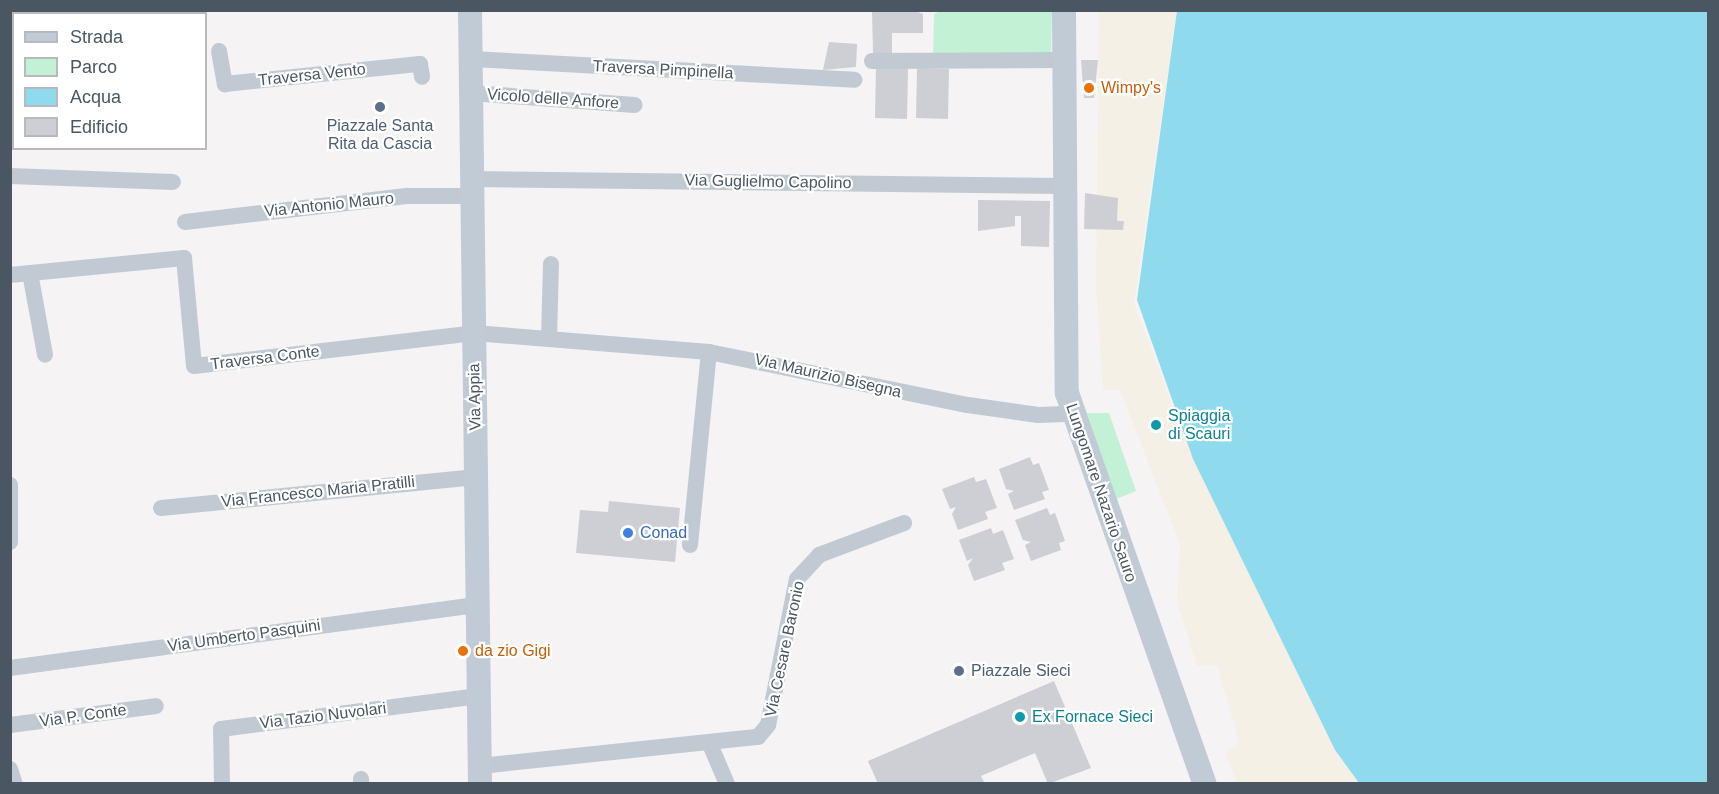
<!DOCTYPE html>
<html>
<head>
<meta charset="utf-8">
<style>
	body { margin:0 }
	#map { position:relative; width:1719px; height:794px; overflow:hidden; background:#f5f3f3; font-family:Arial,sans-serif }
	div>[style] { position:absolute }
	.green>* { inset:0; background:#c3f1d5 }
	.sand>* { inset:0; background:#f5f0e5 }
	.water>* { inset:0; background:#90daee }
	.building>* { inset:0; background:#cdcfd5 }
	.street>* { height:16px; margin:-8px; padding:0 8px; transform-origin:8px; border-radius:8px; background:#c1cad2 }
	.secondary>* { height:24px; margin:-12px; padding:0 12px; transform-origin:12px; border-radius:12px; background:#c1cbd6 }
	.dots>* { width:16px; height:16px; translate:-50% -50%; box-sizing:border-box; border:3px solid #fff; border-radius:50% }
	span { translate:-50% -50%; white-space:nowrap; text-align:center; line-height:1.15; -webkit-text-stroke:4.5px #fff; paint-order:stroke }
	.street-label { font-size:16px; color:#4a5661 }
	.food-label { font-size:16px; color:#c56008 }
	.left { translate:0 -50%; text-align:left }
	.service-label { font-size:16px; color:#4e5e75 }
	.culture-label { font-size:16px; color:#0d838f }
	.shop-label { font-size:16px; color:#366cbe }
	.frame { position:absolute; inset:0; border:12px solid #4a5661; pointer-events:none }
	.legend { position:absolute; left:12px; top:12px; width:195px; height:138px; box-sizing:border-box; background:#fff; border:2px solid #b7bbc0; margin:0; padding:8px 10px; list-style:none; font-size:18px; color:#4a5661 }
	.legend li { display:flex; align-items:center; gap:12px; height:30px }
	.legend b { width:30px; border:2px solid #b7bbc0 }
</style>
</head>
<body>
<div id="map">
	<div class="green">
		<i style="clip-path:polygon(941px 11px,1052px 11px,1051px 58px,933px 58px,934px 14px)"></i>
		<i style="clip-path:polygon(1087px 413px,1109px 413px,1136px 491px,1116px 499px)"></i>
	</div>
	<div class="sand">
		<i style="clip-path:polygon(1099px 11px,1177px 11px,1134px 303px,1193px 459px,1335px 750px,1359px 783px,1237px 783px,1225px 754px,1239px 742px,1217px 665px,1197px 666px,1177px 601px,1180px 544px,1120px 390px,1103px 390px,1096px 285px)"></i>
	</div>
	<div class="water">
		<i style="clip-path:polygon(1177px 11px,1708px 11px,1708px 783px,1359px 783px,1335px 750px,1193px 459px,1137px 300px)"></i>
	</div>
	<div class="building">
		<i style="clip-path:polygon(912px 10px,923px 14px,923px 33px,892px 33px,892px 53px,873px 53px,872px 12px)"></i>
		<i style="clip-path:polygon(829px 42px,857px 44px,856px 67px,823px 70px)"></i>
		<i style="clip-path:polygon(1081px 60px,1098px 60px,1094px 98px,1084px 98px)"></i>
		<i style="clip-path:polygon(876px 67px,908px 68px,907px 119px,875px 118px)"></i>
		<i style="clip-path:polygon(917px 68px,949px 69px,948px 119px,916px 118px)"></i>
		<i style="clip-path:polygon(1085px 193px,1118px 198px,1117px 221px,1124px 221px,1123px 230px,1084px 229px)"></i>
		<i style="clip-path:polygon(978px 200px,1050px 201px,1049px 247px,1021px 246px,1021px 216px,1015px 216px,1015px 226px,978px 231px)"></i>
		<i style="clip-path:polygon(1030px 457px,1033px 465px,1039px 463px,1049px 490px,1042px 492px,1045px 499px,1014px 510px,1008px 494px,1014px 491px,1006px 489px,999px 469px)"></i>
		<i style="clip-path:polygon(974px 477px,976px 482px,986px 479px,997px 508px,985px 512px,988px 519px,958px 530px,952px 514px,956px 507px,950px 509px,942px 489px)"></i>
		<i style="clip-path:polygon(609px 501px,680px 508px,675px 562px,576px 553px,580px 510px,608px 512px)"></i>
		<i style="clip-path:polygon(1047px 508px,1050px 515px,1055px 513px,1065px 541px,1059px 543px,1061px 550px,1031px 561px,1025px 545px,1031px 542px,1023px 540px,1015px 520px)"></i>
		<i style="clip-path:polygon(991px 528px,993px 534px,1003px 530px,1014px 559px,1002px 563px,1005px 570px,974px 581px,968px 565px,973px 558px,967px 561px,959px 540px)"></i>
		<i style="clip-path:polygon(1054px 681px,1091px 768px,1048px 784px,1035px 753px,981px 776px,985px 784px,878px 784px,868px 761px)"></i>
	</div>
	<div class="street">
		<i style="left:12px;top:10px;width:51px;rotate:88.9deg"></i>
		<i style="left:219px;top:51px;width:34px;rotate:80deg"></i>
		<i style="left:225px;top:84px;width:196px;rotate:-5.9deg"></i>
		<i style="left:420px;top:64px;width:13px;rotate:81deg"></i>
		<i style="left:471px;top:59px;width:384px;rotate:3.1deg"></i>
		<i style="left:872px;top:61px;width:191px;rotate:-0.3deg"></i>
		<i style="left:10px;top:77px;width:4px"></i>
		<i style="left:471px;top:93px;width:164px;rotate:4.2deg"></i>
		<i style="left:10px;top:176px;width:163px;rotate:2.1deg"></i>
		<i style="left:472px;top:179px;width:592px;rotate:0.68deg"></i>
		<i style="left:185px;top:222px;width:225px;rotate:-6.7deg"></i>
		<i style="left:408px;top:196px;width:65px"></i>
		<i style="left:30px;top:273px;width:83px;rotate:79.6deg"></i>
		<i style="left:10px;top:275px;width:175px;rotate:-5.6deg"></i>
		<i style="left:184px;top:258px;width:108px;rotate:84.7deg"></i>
		<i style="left:194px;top:366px;width:282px;rotate:-6.7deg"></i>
		<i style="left:474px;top:333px;width:236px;rotate:4.6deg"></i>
		<i style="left:709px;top:352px;width:264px;rotate:11.6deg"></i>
		<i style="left:968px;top:405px;width:71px;rotate:8.1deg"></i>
		<i style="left:1038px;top:415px;width:34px;rotate:-2deg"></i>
		<i style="left:549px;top:339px;width:75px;rotate:-88.5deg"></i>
		<i style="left:10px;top:485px;width:57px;rotate:90deg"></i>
		<i style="left:161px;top:508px;width:317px;rotate:-5.6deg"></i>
		<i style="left:690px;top:545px;width:194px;rotate:-84.4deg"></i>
		<i style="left:10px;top:668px;width:472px;rotate:-7.7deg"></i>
		<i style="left:10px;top:725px;width:147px;rotate:-7.4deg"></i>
		<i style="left:709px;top:742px;width:46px;rotate:66.8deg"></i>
		<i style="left:480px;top:766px;width:280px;rotate:-6deg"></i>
		<i style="left:758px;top:737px;width:16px;rotate:-50deg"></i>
		<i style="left:768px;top:725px;width:149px;rotate:-78.8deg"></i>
		<i style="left:797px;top:579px;width:33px;rotate:-47deg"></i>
		<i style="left:819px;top:555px;width:91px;rotate:-20.6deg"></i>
		<i style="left:10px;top:769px;width:16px;rotate:72deg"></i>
		<i style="left:361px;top:779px;width:5px;rotate:90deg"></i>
		<i style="left:222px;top:784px;width:55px;rotate:-91deg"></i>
		<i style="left:221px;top:729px;width:260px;rotate:-7.3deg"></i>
	</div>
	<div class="secondary">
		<i style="left:470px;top:10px;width:774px;rotate:89.26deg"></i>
		<i style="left:1064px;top:10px;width:383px;rotate:89.6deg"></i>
		<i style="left:1067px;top:393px;width:415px;rotate:70.6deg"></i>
	</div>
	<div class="dots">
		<i style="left:1089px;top:88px;background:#e8710a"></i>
		<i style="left:380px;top:107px;background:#5c6f8a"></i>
		<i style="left:1156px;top:425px;background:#0f9aa8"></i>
		<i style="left:628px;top:533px;background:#3f7fe0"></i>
		<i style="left:463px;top:651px;background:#e8710a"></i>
		<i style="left:959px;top:671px;background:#5c6f8a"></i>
		<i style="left:1020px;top:717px;background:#0f9aa8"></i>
	</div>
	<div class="street-label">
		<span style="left:663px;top:70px;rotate:3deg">Traversa Pimpinella</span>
		<span style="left:312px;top:75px;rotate:-6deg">Traversa Vento</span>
		<span style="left:553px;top:99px;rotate:4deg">Vicolo delle Anfore</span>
		<span style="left:768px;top:182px;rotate:1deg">Via Guglielmo Capolino</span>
		<span style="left:329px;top:205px;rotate:-6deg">Via Antonio Mauro</span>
		<span style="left:265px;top:358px;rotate:-7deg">Traversa Conte</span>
		<span style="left:828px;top:376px;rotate:13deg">Via Maurizio Bisegna</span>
		<span style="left:475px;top:397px;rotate:-91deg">Via Appia</span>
		<span style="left:318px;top:492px;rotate:-6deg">Via Francesco Maria Pratilli</span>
		<span style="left:1101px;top:493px;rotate:71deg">Lungomare Nazario Sauro</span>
		<span style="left:244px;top:636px;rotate:-8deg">Via Umberto Pasquini</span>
		<span style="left:785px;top:649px;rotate:-78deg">Via Cesare Baronio</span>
		<span style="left:83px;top:716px;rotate:-8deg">Via P. Conte</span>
		<span style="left:323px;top:716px;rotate:-7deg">Via Tazio Nuvolari</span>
	</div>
	<div class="food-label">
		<span class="left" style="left:1101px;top:88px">Wimpy's</span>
		<span class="left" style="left:475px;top:651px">da zio Gigi</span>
	</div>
	<div class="service-label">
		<span style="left:380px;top:135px">Piazzale Santa<br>Rita da Cascia</span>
		<span class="left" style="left:971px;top:671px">Piazzale Sieci</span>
	</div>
	<div class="culture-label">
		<span class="left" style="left:1168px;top:425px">Spiaggia<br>di Scauri</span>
		<span class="left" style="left:1032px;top:717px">Ex Fornace Sieci</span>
	</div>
	<div class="shop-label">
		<span class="left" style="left:640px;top:533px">Conad</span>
	</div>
	<div class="frame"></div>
	<ul class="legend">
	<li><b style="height:8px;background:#c1cbd6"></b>Strada</li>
	<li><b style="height:16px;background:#c3f1d5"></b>Parco</li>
	<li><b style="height:16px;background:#90daee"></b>Acqua</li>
	<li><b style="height:16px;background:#cdcfd5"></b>Edificio</li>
	</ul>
</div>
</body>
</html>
